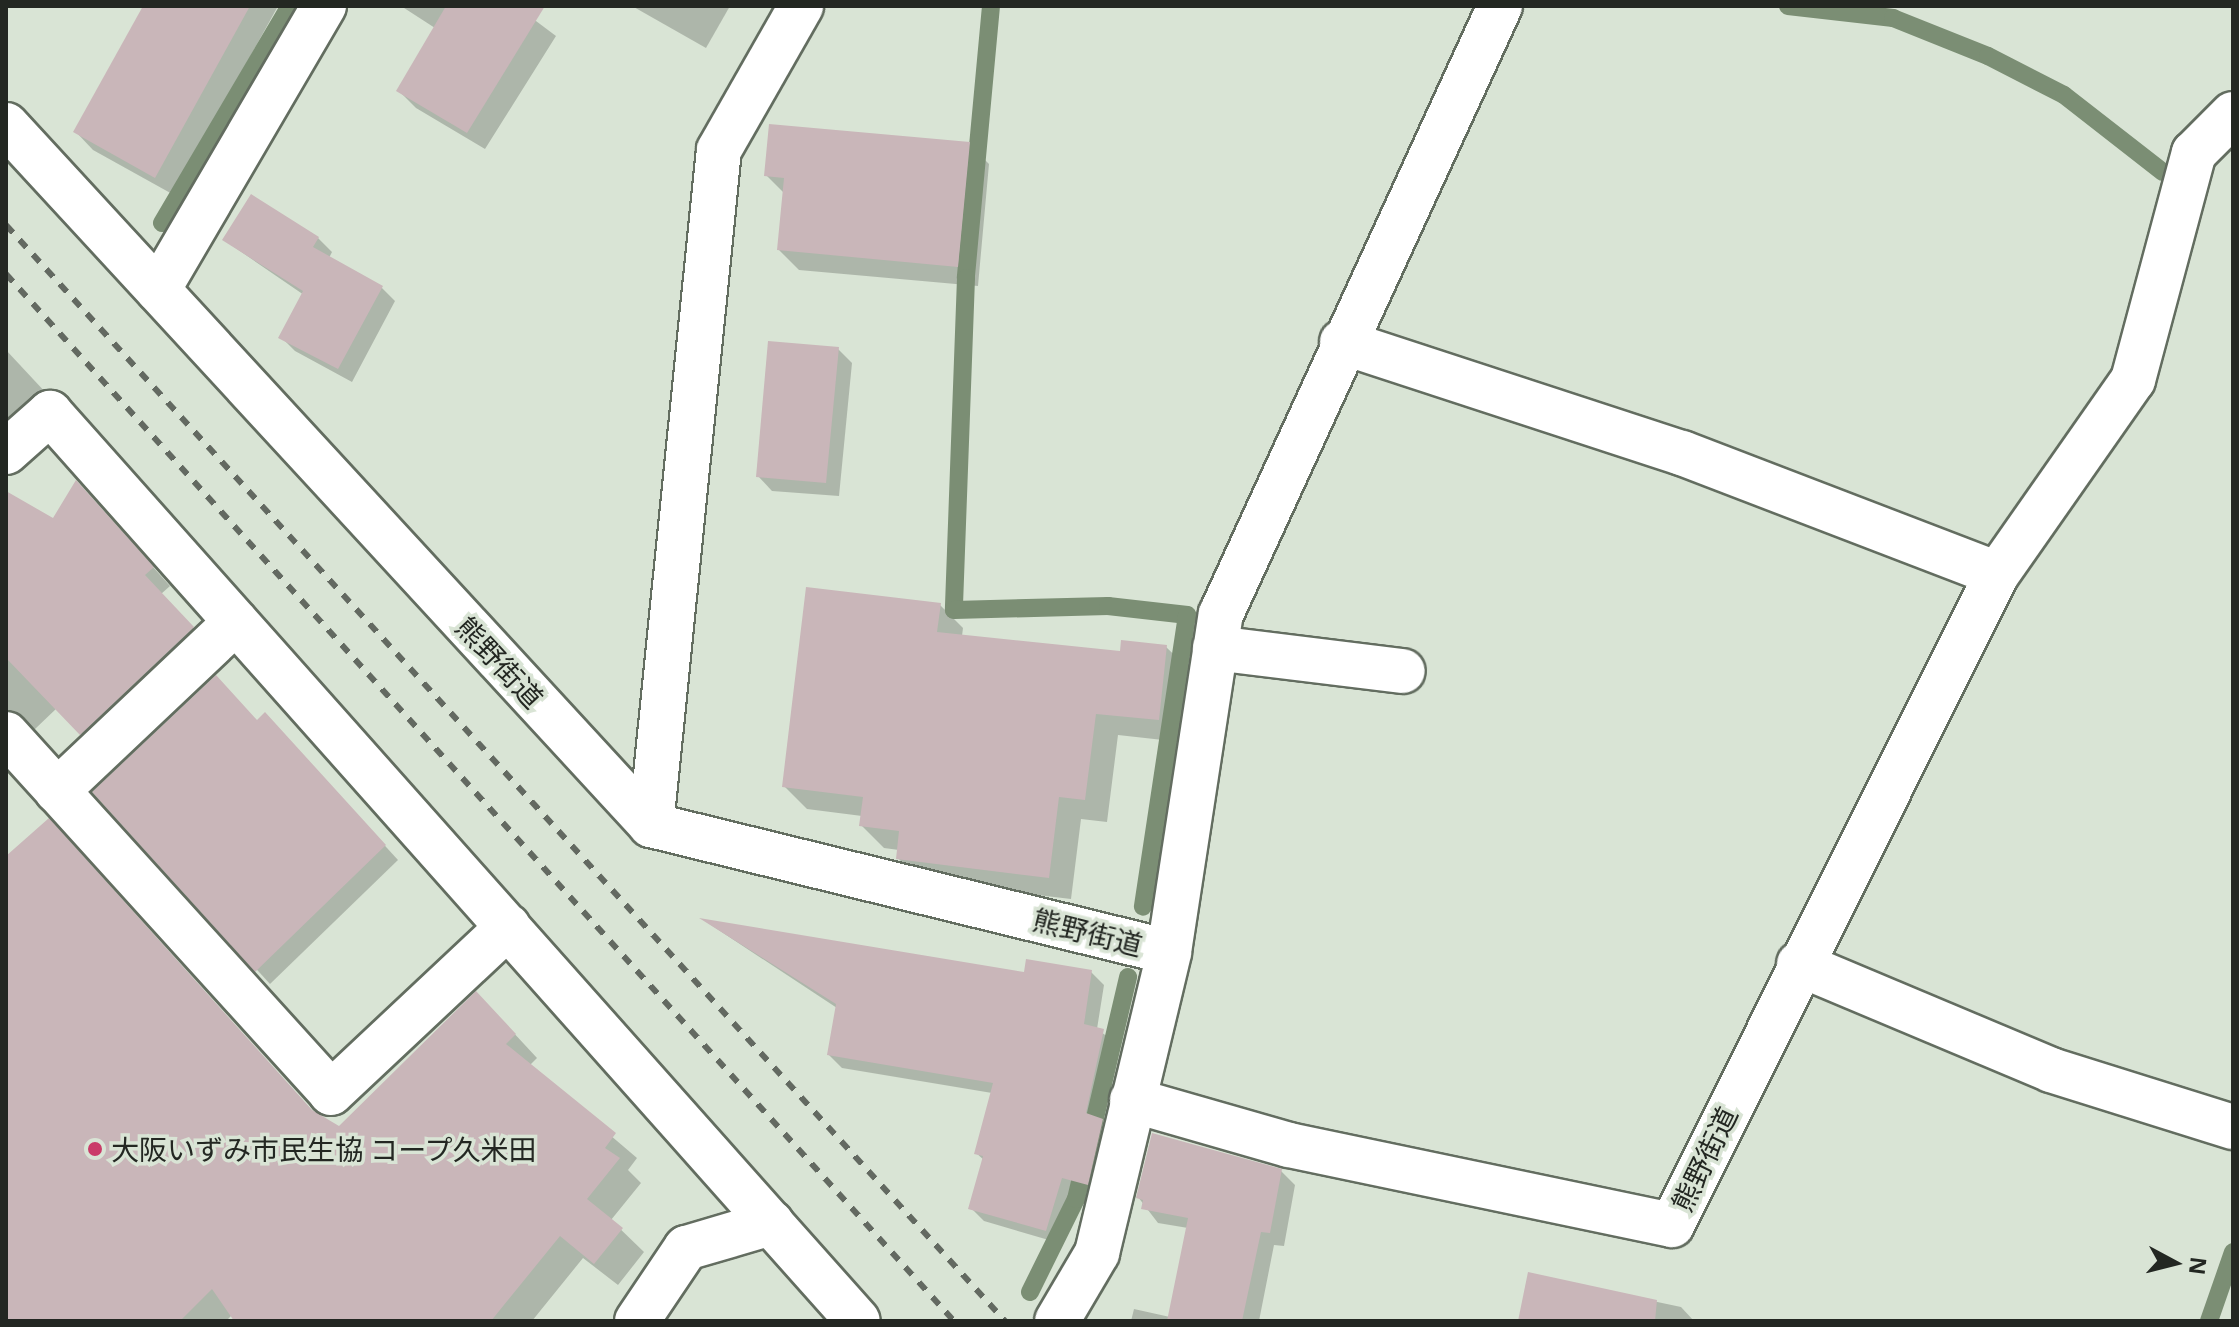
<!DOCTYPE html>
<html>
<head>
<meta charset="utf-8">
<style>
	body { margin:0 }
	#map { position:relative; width:2239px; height:1327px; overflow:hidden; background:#d9e4d5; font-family:"Noto Sans","Noto Sans JP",sans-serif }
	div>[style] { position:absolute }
	.shadow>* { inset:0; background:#0003 }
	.stream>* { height:18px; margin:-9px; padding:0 9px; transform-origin:9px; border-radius:9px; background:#7b8e74 }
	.building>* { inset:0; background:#c9b6b9 }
	.roads { filter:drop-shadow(2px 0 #636d60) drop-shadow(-2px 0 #636d60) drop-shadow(0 2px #636d60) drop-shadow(0 -2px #636d60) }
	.street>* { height:44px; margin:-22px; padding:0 22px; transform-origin:22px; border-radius:22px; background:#fff }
	.rail>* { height:6px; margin-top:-3px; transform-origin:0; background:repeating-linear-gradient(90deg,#636961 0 10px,transparent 0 20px) }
	.dots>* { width:22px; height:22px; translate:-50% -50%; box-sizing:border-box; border:4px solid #d9e4d5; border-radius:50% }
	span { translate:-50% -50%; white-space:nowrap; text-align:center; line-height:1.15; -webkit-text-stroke:7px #d9e4d5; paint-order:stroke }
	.street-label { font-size:28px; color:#232722 }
	.poi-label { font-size:28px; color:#232722 }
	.left { translate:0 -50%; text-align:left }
	.frame { position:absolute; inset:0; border:8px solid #232722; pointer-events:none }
	.north { position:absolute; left:2135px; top:1223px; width:80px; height:80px; -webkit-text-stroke:6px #d9e4d5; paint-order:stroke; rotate:97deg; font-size:22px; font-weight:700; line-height:32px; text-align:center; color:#232722 }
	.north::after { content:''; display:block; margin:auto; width:28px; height:36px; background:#232722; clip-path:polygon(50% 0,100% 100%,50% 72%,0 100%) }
</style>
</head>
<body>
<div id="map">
	<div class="shadow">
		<i style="clip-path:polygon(145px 6px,278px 6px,174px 195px,93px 150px,76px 132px)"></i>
		<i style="clip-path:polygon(401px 6px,516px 6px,556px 36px,485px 149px,416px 108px,398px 90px,435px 28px)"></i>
		<i style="clip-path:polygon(632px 6px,730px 6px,706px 48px)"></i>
		<i style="clip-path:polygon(969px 144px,989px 164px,978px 286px,799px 270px,779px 250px,784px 193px,766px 175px)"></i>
		<i style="clip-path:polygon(318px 238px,332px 252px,329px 258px,381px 287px,395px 301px,352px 382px,295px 351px,281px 337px,304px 295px,224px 240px)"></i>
		<i style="clip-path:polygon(838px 349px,852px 363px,839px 496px,772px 491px,758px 476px)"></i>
		<i style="clip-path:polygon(6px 350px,47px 394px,6px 454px)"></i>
		<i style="clip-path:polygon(6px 487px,8px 494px,54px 521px,93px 500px,170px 586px,161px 594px,210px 646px,98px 751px,57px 708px,35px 729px,20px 726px,6px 733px)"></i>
		<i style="clip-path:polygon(940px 605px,963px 628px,962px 636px,1122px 654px,1166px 647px,1189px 669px,1181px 742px,1118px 735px,1107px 822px,1081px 819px,1071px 899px,920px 881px,898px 858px,899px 850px,884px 848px,861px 825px,862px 816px,807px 809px,784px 786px)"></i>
		<i style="clip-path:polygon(257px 722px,278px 729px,398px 860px,270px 984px,95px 792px)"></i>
		<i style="clip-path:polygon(71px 844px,316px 1115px,339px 1129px,499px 1017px,537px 1058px,529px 1066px,637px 1158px,628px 1170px,641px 1183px,611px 1220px,644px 1252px,618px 1285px,583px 1258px,532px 1321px,236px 1321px,232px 1315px,226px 1321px,6px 1321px,6px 859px)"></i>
		<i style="clip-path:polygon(705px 921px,1025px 974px,1091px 972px,1104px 985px,1097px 1029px,1116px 1043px,1100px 1120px,1115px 1134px,1100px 1196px,1074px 1189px,1059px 1243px,984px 1221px,971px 1208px,984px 1160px,976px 1153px,992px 1093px,842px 1068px,829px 1055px,837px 1008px)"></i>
		<i style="clip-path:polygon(1281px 1171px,1295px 1185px,1284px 1246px,1274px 1245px,1259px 1321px,1131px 1321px,1134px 1309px,1170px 1317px,1188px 1228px,1158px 1223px,1138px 1197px)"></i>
		<i style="clip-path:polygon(1530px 1275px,1681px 1307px,1694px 1321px,1520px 1321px)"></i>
	</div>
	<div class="stream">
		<i style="left:991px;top:6px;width:273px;rotate:95.3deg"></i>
		<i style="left:966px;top:278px;width:332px;rotate:92.1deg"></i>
		<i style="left:954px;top:610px;width:154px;rotate:-1.5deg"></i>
		<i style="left:1108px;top:606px;width:80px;rotate:6.5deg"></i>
		<i style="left:1187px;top:615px;width:295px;rotate:98.6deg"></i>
		<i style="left:1788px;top:6px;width:106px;rotate:6.5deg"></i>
		<i style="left:1893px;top:18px;width:102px;rotate:21.8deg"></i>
		<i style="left:1988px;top:56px;width:85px;rotate:27.2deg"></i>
		<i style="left:2064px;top:95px;width:125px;rotate:37.9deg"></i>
		<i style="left:162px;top:223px;width:252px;rotate:-59.5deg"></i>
		<i style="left:1030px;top:1292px;width:104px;rotate:-63.7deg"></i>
		<i style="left:1076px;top:1199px;width:228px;rotate:-76.8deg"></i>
		<i style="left:2209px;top:1321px;width:73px;rotate:-70.8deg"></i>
	</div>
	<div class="building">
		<i style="clip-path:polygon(143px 6px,250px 6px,155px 178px,73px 132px)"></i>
		<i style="clip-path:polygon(446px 6px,545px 6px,467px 133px,396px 91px)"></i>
		<i style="clip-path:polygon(769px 124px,970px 142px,958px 267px,777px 250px,784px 178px,764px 176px)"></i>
		<i style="clip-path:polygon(251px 194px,319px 237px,313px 247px,383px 286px,338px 369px,278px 338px,303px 291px,222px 240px)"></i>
		<i style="clip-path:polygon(768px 341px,839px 347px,826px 483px,756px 477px)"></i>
		<i style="clip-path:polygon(76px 480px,154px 567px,145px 575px,194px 627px,80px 735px,6px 658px,6px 491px,53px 518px)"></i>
		<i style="clip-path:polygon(806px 587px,941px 603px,937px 632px,1120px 651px,1121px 640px,1167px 645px,1159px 720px,1096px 714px,1085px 800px,1059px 797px,1049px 878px,896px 859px,899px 831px,859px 826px,863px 797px,782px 787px)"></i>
		<i style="clip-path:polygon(216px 675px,257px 720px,265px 712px,386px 845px,255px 972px,92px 792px)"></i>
		<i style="clip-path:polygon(49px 818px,312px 1110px,339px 1126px,476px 991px,516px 1034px,506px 1044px,616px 1133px,605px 1148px,620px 1158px,587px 1199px,623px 1228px,594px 1264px,560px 1236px,491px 1321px,234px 1321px,212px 1289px,180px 1321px,6px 1321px,6px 856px)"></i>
		<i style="clip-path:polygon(699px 918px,1024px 972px,1026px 959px,1092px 970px,1084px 1024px,1104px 1029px,1086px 1113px,1103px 1119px,1088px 1185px,1062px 1178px,1046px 1231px,968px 1209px,983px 1156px,974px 1154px,993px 1083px,827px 1055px,836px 1004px)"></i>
		<i style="clip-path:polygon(1152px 1133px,1282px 1169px,1270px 1233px,1261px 1232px,1242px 1321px,1167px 1321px,1188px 1218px,1141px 1209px,1143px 1200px,1136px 1198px)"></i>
		<i style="clip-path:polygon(1528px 1272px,1657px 1300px,1655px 1321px,1518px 1321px)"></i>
	</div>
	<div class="roads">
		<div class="street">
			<i style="left:6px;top:125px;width:952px;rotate:47.34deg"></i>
			<i style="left:651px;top:825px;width:533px;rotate:13.78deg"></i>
			<i style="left:158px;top:290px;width:329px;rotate:-59.7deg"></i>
			<i style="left:1342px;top:342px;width:358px;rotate:18.1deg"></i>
			<i style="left:1682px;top:453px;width:337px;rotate:21deg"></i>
			<i style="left:6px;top:452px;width:59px;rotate:-41.6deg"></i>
			<i style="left:50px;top:413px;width:1215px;rotate:48.34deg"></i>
			<i style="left:1215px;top:648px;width:189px;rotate:7deg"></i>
			<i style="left:6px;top:734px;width:484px;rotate:47.8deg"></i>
			<i style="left:331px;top:1093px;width:243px;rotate:-43.2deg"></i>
			<i style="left:57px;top:791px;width:246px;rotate:-43.4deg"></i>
			<i style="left:651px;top:825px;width:678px;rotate:-84.25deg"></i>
			<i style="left:719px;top:150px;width:166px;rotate:-60.3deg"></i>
			<i style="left:1799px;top:964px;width:273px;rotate:22.8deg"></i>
			<i style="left:2051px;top:1070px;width:191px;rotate:17.4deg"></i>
			<i style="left:1132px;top:1100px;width:163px;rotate:16deg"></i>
			<i style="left:1289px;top:1145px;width:391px;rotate:11.8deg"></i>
			<i style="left:1672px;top:1225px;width:728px;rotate:-63.47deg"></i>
			<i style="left:1997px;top:574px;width:237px;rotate:-55deg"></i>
			<i style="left:2133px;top:380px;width:235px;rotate:-75deg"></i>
			<i style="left:2194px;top:153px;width:55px;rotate:-45deg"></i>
			<i style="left:637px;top:1321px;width:88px;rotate:-56.1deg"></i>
			<i style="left:686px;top:1248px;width:89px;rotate:-16.4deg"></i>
			<i style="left:1057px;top:1321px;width:79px;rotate:-59.5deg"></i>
			<i style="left:1097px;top:1253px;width:309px;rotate:-76.5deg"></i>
			<i style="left:1169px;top:952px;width:342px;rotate:-81.3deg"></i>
			<i style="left:1221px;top:614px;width:669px;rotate:-65.35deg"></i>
		</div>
	</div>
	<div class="rail">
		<i style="left:6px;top:225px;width:1483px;rotate:47.65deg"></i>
		<i style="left:6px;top:274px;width:1412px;rotate:47.84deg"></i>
	</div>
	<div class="dots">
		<i style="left:95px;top:1149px;background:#ca3c69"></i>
	</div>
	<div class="street-label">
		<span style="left:500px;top:662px;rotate:47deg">熊野街道</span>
		<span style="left:1088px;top:932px;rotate:14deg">熊野街道</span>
		<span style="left:1704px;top:1159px;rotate:-64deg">熊野街道</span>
	</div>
	<div class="poi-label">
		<span class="left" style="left:111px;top:1149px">大阪いずみ市民生協 コープ久米田</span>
	</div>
	<div class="frame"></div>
	<div class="north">N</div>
</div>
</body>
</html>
